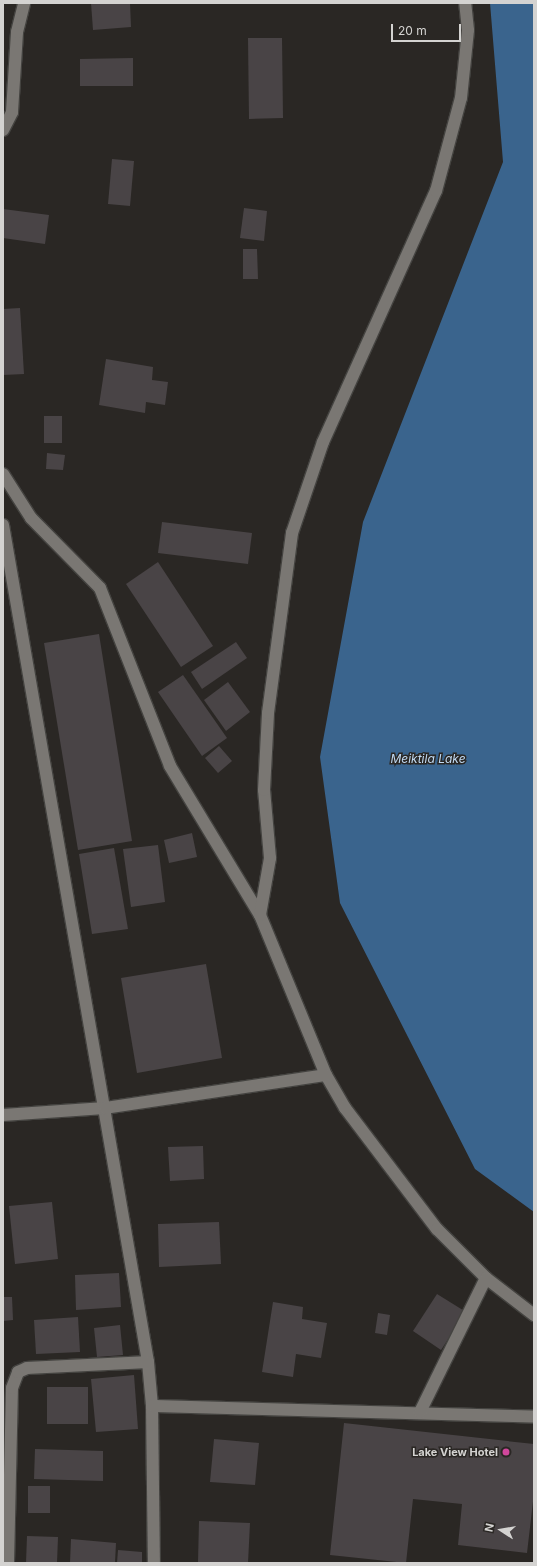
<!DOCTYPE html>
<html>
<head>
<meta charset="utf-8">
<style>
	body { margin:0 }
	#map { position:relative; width:537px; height:1566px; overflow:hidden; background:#2a2724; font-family:Inter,sans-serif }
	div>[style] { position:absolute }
	.water>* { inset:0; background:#3a648d }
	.building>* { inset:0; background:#494446 }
	.roads { filter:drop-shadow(1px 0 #444340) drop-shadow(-1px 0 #444340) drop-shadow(0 1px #444340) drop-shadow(0 -1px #444340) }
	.minor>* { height:12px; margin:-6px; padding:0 6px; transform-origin:6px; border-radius:6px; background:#7a7773 }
	.dots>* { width:11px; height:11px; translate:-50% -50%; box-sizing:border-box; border:2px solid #2a2724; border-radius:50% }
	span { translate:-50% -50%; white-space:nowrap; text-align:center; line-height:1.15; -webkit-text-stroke:3px #2a2724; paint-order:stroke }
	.poi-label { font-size:11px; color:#d4d3d1; font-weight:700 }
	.right { translate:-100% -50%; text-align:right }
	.water-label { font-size:12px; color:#c2dbf4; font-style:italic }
	.frame { position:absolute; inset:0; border:4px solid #d4d3d1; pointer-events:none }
	.north { position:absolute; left:481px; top:1510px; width:40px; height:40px; -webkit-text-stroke:3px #2a2724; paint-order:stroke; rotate:282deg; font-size:11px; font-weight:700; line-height:16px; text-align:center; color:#d4d3d1 }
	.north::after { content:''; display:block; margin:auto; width:14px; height:18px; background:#d4d3d1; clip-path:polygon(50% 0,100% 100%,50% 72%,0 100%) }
	.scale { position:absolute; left:391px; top:24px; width:70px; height:18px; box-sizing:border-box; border:2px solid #d4d3d1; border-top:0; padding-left:5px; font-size:12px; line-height:14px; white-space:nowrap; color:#d4d3d1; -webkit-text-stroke:3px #2a2724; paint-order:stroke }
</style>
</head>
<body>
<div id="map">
	<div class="water">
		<i style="clip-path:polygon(490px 3px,534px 3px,534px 1212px,475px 1169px,340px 903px,320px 757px,363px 522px,503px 162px)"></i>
	</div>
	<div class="building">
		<i style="clip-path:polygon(91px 3px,130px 3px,131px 27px,93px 30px)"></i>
		<i style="clip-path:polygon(248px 38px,282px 38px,283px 118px,249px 119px)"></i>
		<i style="clip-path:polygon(133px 58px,133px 86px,80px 86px,80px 59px)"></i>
		<i style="clip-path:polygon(112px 159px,134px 161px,130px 206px,108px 204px)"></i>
		<i style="clip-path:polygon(244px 208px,267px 211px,264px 241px,240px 238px)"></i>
		<i style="clip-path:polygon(3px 209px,49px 215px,45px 244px,3px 238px)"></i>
		<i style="clip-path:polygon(243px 249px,257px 249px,258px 279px,243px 279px)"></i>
		<i style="clip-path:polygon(20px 308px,24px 374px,3px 375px,3px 309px)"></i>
		<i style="clip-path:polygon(106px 359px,153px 367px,152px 380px,168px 382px,165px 405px,146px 402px,145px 413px,99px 405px)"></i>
		<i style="clip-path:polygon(44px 416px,62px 416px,62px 443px,44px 443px)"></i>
		<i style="clip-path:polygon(47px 453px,65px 455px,63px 470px,46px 469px)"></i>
		<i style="clip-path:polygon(162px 522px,252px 533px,248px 564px,158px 553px)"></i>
		<i style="clip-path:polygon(158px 562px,213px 646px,181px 667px,126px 584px)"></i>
		<i style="clip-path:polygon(99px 634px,132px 841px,78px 850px,44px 643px)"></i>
		<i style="clip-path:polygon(236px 642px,247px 658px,202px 689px,191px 672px)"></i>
		<i style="clip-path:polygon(183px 675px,227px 738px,202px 756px,158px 692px)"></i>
		<i style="clip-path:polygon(228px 682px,250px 712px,226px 731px,204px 700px)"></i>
		<i style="clip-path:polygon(219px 746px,232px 761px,218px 773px,205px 758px)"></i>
		<i style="clip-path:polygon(192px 833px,197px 857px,169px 863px,164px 840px)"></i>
		<i style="clip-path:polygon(158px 845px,165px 902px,131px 907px,123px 849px)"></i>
		<i style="clip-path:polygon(114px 848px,128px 929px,92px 934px,79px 854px)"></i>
		<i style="clip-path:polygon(206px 964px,222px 1058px,137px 1073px,121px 978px)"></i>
		<i style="clip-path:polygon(203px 1146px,204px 1179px,170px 1181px,168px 1147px)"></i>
		<i style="clip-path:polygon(52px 1202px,58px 1259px,15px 1264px,9px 1206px)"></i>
		<i style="clip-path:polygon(219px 1222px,221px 1264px,159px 1267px,158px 1224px)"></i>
		<i style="clip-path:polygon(119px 1273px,121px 1307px,76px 1310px,75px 1275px)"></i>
		<i style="clip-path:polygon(437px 1294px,466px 1312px,441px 1350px,413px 1331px)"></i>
		<i style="clip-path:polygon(3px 1297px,12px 1297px,13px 1320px,3px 1321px)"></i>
		<i style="clip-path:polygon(273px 1302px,303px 1307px,302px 1319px,327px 1323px,321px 1358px,296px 1354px,293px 1377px,262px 1372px)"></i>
		<i style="clip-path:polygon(378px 1313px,390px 1315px,387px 1335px,375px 1333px)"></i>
		<i style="clip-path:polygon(78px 1317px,80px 1352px,36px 1354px,34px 1320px)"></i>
		<i style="clip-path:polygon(120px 1325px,123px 1355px,97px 1357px,94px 1328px)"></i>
		<i style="clip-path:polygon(134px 1375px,138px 1429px,96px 1432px,91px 1379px)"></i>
		<i style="clip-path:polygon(47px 1387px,88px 1387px,88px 1424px,47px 1424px)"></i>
		<i style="clip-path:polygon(344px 1423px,534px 1444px,534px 1493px,527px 1553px,458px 1545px,462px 1504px,413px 1499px,406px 1563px,330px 1555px)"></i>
		<i style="clip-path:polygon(214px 1439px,259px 1443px,255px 1485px,210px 1482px)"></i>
		<i style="clip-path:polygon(35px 1449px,103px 1451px,103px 1481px,34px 1479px)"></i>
		<i style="clip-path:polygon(28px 1486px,50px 1486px,50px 1513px,28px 1513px)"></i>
		<i style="clip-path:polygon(199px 1521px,250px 1523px,248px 1563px,198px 1563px)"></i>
		<i style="clip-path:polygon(27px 1536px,58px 1537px,57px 1563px,26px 1563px)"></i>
		<i style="clip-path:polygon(71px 1539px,116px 1543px,115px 1563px,70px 1563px)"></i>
		<i style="clip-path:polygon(118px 1550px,142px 1552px,142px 1563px,117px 1563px)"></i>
	</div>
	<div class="roads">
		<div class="minor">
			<i style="left:3px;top:130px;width:20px;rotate:-63deg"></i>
			<i style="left:12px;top:112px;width:80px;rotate:-86.4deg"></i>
			<i style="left:17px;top:32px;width:30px;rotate:-76deg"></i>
			<i style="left:3px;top:474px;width:52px;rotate:57.5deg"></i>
			<i style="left:31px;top:518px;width:98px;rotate:45.4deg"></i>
			<i style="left:100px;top:588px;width:191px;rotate:68.5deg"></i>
			<i style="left:170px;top:766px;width:174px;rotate:58.9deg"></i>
			<i style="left:260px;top:915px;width:173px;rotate:67.6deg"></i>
			<i style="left:326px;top:1075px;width:38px;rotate:60deg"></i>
			<i style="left:345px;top:1108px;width:152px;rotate:52.8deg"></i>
			<i style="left:437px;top:1229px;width:69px;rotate:45deg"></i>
			<i style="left:486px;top:1278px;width:61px;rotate:37.6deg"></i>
			<i style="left:3px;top:525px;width:849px;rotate:80.17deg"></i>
			<i style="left:148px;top:1362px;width:44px;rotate:84.8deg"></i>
			<i style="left:152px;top:1406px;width:157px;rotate:89.3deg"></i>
			<i style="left:260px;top:915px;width:58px;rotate:-80deg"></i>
			<i style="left:270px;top:858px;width:68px;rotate:-95deg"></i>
			<i style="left:264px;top:790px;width:77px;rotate:-87deg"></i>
			<i style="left:268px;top:713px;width:182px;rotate:-82.4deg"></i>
			<i style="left:292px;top:533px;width:96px;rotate:-71.2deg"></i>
			<i style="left:323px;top:442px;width:275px;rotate:-65.8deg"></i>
			<i style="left:436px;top:191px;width:96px;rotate:-75deg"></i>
			<i style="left:461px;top:98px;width:68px;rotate:-84.1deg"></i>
			<i style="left:468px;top:30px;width:27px;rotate:-96deg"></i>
			<i style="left:3px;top:1115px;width:102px;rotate:-3.9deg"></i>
			<i style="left:105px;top:1108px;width:223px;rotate:-8.5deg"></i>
			<i style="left:152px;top:1406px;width:382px;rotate:1.6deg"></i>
			<i style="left:420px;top:1412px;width:149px;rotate:-63.8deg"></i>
			<i style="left:8px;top:1563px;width:175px;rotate:-88.7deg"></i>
			<i style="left:12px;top:1388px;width:17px;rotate:-69deg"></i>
			<i style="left:18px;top:1372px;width:10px;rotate:-24deg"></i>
			<i style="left:27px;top:1368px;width:121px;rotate:-2.8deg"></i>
		</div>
	</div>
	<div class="dots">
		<i style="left:506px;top:1452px;background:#d1479c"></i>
	</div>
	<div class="poi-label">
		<span class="right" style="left:498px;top:1452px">Lake View Hotel</span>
	</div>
	<div class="water-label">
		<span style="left:428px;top:759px">Meiktila Lake</span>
	</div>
	<div class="frame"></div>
	<div class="north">N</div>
	<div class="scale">20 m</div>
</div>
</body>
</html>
